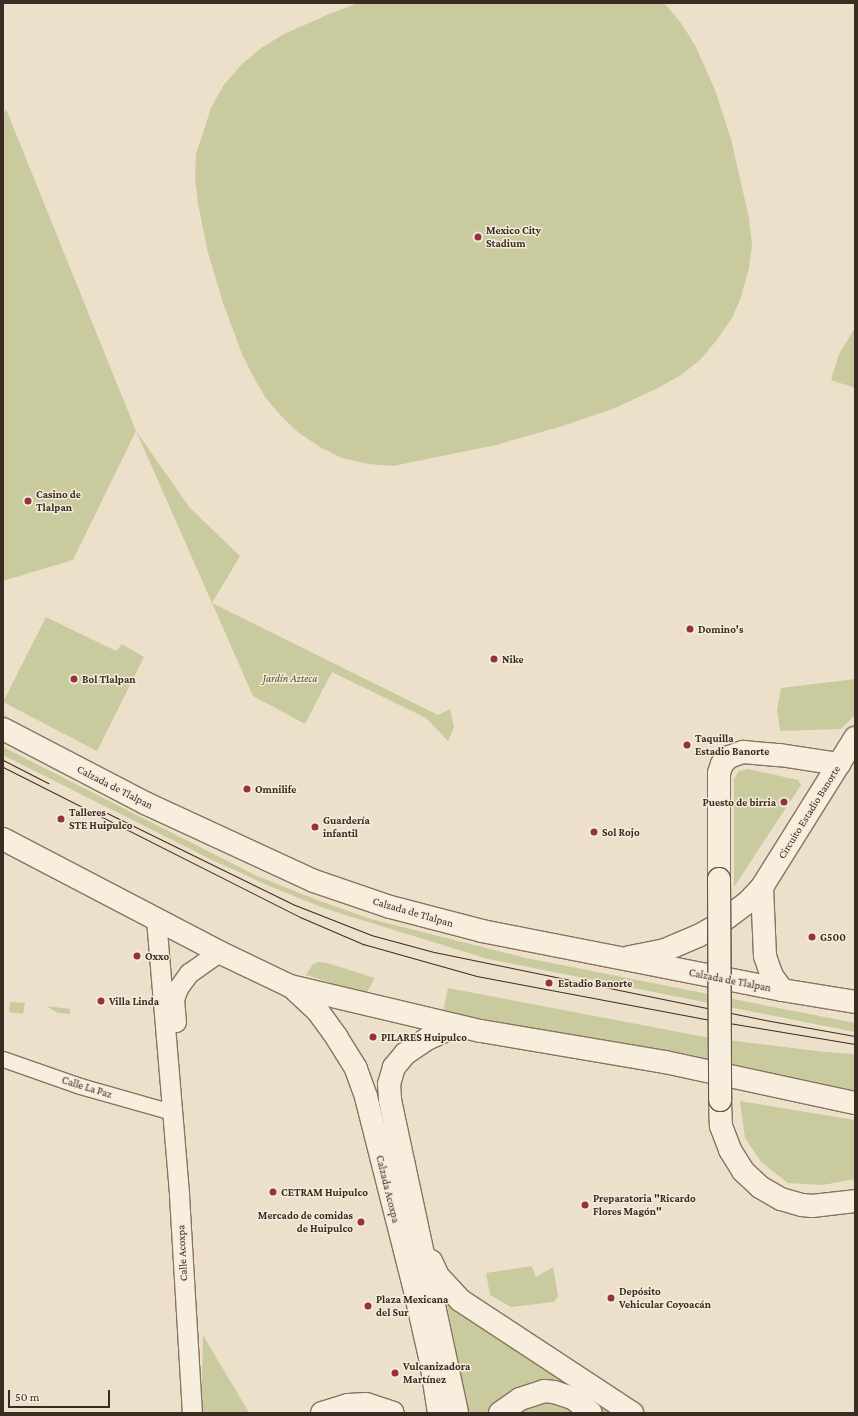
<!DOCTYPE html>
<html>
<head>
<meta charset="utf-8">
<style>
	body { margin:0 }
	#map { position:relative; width:858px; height:1416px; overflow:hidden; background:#ede0cb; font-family:"Crimson Pro",serif }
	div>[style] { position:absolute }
	.green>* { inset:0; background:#c9cb9f }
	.roads { filter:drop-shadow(1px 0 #897360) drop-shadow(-1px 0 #897360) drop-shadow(0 1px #897360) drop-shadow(0 -1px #897360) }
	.minor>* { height:15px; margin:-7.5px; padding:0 7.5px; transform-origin:7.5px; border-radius:7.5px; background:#f7eede }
	.tertiary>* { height:19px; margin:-9.5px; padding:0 9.5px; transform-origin:9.5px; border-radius:9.5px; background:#f7eede }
	.secondary>* { height:22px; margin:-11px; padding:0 11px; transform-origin:11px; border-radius:11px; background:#f7eede }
	.tram>* { height:1px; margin:-0.5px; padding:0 0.5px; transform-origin:0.5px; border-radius:0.5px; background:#3a2c22 }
	.bridges { filter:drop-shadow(1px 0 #6b5443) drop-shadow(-1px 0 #6b5443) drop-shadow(0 1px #6b5443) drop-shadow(0 -1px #6b5443) }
	.secondary-bridge>* { height:22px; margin:-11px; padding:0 11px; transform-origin:11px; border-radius:11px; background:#f7eede }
	.dots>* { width:11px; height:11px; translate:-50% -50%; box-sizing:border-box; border:2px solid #f4ebda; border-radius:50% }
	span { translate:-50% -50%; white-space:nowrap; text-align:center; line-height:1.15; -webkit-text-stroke:3px #f4ebda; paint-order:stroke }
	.poi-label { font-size:11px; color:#3a2c22; font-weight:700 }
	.left { translate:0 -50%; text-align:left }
	.right { translate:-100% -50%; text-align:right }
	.park-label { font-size:11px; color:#4e552a; font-style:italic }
	.street-label { font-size:11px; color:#3a2c22 }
	.frame { position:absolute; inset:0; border:4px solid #3a2c22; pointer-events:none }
	.scale { position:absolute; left:8px; top:1390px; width:102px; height:18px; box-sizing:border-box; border:2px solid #3a2c22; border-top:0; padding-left:5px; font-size:12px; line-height:14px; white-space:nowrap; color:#3a2c22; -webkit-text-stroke:3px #f4ebda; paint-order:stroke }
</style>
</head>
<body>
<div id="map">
	<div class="green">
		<i style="clip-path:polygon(358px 3px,665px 4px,681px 23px,695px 45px,715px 90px,731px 139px,749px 218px,752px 245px,749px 269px,741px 297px,732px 318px,716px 341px,700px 360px,681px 375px,658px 388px,615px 408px,566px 425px,496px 445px,393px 466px,368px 464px,342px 458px,320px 447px,299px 433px,282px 417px,265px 397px,253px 376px,242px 354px,223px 303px,208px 253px,198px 204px,195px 178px,196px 154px,211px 108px,223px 86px,241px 65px,261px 48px,284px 34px,329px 14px)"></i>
		<i style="clip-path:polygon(6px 109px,136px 431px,190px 508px,240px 556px,212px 603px,438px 715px,450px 709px,454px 727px,448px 741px,426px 718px,332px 672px,305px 724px,253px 696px,212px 603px,136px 431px,73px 560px,3px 581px,3px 115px)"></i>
		<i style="clip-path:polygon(855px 328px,855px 388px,831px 380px,839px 354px)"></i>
		<i style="clip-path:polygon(46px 617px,116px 651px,122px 644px,144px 657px,97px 751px,3px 702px)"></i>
		<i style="clip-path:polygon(855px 679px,855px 715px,841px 729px,780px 731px,777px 710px,781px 688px)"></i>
		<i style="clip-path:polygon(3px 747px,255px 875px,317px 900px,371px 919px,526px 958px,855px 1023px,855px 1032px,488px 959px,326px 909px,269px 886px,212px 860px,3px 755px)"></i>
		<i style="clip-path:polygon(748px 769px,798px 780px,801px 785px,734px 887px,734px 779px,739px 771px)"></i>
		<i style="clip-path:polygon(319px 962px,327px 963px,375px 978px,366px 994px,306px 975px,313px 964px)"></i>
		<i style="clip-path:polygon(448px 988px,705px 1037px,825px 1052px,855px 1054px,855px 1094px,443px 1011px)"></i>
		<i style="clip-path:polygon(10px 1002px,25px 1003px,23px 1014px,9px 1012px)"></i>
		<i style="clip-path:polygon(46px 1006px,70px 1009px,70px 1014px,58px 1013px)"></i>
		<i style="clip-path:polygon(740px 1101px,855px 1120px,855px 1179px,823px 1185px,788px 1183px,761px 1162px,745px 1138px)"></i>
		<i style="clip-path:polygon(532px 1266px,536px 1277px,553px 1267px,558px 1296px,554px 1302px,511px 1307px,490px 1295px,486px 1273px)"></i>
		<i style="clip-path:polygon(445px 1295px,476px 1325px,616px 1413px,602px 1413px,567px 1388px,494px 1406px,488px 1413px,468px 1413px)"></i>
		<i style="clip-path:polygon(203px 1335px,248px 1411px,248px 1413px,201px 1413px)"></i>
		<i style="clip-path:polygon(538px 1399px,569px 1404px,579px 1413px,511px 1413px)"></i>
	</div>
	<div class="roads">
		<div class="minor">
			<i style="left:3px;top:1059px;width:82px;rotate:19.3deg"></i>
			<i style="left:80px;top:1086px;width:96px;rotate:15.8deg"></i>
		</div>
		<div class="tertiary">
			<i style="left:156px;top:919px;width:277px;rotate:85.2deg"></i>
			<i style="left:179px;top:1195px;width:218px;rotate:86.6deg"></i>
			<i style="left:176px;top:1022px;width:23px;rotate:-95deg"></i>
			<i style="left:174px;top:999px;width:12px;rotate:-70deg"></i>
			<i style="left:178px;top:988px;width:19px;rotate:-54deg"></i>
			<i style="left:189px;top:973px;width:37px;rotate:-35deg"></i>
		</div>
		<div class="secondary">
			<i style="left:3px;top:729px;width:160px;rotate:27.5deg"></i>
			<i style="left:145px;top:803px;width:186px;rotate:24.8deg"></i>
			<i style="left:314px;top:881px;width:80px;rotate:18.9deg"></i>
			<i style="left:390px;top:907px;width:95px;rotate:14.6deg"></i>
			<i style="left:482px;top:931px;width:306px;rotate:11.1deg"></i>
			<i style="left:782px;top:990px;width:74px;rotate:9.3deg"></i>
			<i style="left:3px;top:839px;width:244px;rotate:27.6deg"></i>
			<i style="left:219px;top:952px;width:79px;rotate:25.6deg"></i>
			<i style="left:290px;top:986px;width:196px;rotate:13.3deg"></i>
			<i style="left:481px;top:1031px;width:187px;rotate:9.6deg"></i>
			<i style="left:665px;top:1062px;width:194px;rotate:12.2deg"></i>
			<i style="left:719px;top:879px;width:106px;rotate:-90deg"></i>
			<i style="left:719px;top:773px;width:9px;rotate:-72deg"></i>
			<i style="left:722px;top:764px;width:10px;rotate:-45deg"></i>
			<i style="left:729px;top:757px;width:15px;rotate:-20deg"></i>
			<i style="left:743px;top:752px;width:37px;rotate:5deg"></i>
			<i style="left:780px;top:755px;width:60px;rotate:8.7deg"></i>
			<i style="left:762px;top:887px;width:69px;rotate:87.5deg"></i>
			<i style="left:765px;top:956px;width:21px;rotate:71deg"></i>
			<i style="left:772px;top:976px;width:17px;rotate:54deg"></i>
			<i style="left:630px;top:957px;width:36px;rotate:-11deg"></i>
			<i style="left:665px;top:950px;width:36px;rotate:-23deg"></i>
			<i style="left:698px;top:936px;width:21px;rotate:-29deg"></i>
			<i style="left:716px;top:926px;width:40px;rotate:-37deg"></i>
			<i style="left:748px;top:902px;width:21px;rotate:-47deg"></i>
			<i style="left:762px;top:887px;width:176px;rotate:-58deg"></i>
			<i style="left:293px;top:988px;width:33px;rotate:43deg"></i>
			<i style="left:317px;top:1010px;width:34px;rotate:54deg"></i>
			<i style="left:337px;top:1038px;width:36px;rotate:58deg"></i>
			<i style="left:356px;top:1069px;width:30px;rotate:70deg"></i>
			<i style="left:366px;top:1097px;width:200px;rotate:75.8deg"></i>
			<i style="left:415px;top:1291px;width:73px;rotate:77.3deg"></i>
			<i style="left:431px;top:1362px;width:52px;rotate:81.1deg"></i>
			<i style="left:455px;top:1026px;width:31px;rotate:155deg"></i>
			<i style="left:427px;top:1039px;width:27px;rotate:146deg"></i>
			<i style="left:405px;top:1054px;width:17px;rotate:130deg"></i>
			<i style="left:394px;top:1067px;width:18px;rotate:106deg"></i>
			<i style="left:389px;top:1084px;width:16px;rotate:86deg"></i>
			<i style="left:390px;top:1100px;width:320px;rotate:77.9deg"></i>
			<i style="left:720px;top:1100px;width:26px;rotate:88deg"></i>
			<i style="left:721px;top:1126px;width:26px;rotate:69deg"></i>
			<i style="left:730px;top:1150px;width:25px;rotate:58deg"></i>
			<i style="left:743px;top:1171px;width:23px;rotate:43deg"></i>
			<i style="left:760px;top:1187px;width:24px;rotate:30deg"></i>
			<i style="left:781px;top:1199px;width:22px;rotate:16deg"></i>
			<i style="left:802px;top:1205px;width:10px;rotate:6deg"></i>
			<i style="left:812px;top:1206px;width:43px;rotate:-6.6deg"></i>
			<i style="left:431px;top:1261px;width:17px;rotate:65deg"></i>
			<i style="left:438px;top:1276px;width:33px;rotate:47deg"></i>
			<i style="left:460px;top:1300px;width:206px;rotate:33.3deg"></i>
			<i style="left:322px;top:1413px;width:27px;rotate:-17deg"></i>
			<i style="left:348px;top:1405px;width:18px;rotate:-3deg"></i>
			<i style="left:366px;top:1404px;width:28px;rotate:18deg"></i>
			<i style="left:500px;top:1413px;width:24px;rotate:-35deg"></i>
			<i style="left:520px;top:1399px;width:25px;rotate:-18deg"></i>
			<i style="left:544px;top:1391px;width:10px;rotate:6deg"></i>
			<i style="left:554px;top:1392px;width:20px;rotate:18deg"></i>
			<i style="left:573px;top:1398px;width:23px;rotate:40deg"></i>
		</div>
	</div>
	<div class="tram">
		<i style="left:3px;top:760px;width:51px;rotate:27.1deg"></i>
		<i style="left:3px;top:767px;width:333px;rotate:26.8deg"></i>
		<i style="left:300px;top:917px;width:69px;rotate:23.2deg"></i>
		<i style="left:363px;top:944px;width:118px;rotate:15.7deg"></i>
		<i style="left:477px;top:976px;width:226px;rotate:10.7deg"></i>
		<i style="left:699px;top:1018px;width:158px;rotate:9.5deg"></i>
		<i style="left:107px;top:813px;width:209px;rotate:26.1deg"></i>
		<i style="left:295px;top:905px;width:82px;rotate:21.5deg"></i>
		<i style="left:371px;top:935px;width:65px;rotate:15.1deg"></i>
		<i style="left:434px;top:952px;width:338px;rotate:11.6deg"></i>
		<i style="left:765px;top:1020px;width:91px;rotate:10.1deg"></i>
	</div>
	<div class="bridges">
		<div class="secondary-bridge">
			<i style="left:719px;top:879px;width:221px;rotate:89.7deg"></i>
		</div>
	</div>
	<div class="dots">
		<i style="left:478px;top:237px;background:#94333b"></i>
		<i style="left:28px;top:501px;background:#94333b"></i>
		<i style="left:690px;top:629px;background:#94333b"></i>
		<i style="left:494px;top:659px;background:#94333b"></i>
		<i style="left:74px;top:679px;background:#94333b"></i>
		<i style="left:687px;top:745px;background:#94333b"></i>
		<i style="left:247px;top:789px;background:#94333b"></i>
		<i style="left:784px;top:802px;background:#94333b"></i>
		<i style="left:61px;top:819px;background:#94333b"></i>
		<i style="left:315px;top:827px;background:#94333b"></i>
		<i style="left:594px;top:832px;background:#94333b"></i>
		<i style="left:812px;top:937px;background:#94333b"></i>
		<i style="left:137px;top:956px;background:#94333b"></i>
		<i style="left:549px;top:983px;background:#94333b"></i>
		<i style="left:101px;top:1001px;background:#94333b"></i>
		<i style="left:373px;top:1037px;background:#94333b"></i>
		<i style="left:273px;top:1192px;background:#94333b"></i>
		<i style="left:585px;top:1205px;background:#94333b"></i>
		<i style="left:361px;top:1222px;background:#94333b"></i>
		<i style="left:611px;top:1298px;background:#94333b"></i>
		<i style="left:368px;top:1306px;background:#94333b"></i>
		<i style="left:395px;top:1373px;background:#94333b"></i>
	</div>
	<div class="poi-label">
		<span class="left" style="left:486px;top:237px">Mexico City<br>Stadium</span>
		<span class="left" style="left:36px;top:501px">Casino de<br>Tlalpan</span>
		<span class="left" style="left:698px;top:629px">Domino's</span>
		<span class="left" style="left:502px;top:659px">Nike</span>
		<span class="left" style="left:82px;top:679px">Bol Tlalpan</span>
		<span class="left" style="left:695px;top:745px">Taquilla<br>Estadio Banorte</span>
		<span class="left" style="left:255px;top:789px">Omnilife</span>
		<span class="right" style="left:776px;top:802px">Puesto de birria</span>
		<span class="left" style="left:69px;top:819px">Talleres<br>STE Huipulco</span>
		<span class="left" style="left:323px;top:827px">Guardería<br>infantil</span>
		<span class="left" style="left:602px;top:832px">Sol Rojo</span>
		<span class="left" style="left:820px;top:937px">G500</span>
		<span class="left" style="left:145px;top:956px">Oxxo</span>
		<span class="left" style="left:558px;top:983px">Estadio Banorte</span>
		<span class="left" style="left:109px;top:1001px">Villa Linda</span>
		<span class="left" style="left:381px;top:1037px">PILARES Huipulco</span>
		<span class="left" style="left:281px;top:1192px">CETRAM Huipulco</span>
		<span class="left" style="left:593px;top:1205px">Preparatoria "Ricardo<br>Flores Magón"</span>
		<span class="right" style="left:353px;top:1222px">Mercado de comidas<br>de Huipulco</span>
		<span class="left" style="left:619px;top:1298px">Depósito<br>Vehicular Coyoacán</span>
		<span class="left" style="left:376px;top:1306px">Plaza Mexicana<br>del Sur</span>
		<span class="left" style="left:403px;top:1373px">Vulcanizadora<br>Martínez</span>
	</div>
	<div class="park-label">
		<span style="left:290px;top:678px">Jardín Azteca</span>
	</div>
	<div class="street-label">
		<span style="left:115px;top:787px;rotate:27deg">Calzada de Tlalpan</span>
		<span style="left:809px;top:812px;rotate:-58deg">Circuito Estadio Banorte</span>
		<span style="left:413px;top:912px;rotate:16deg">Calzada de Tlalpan</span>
		<span style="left:730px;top:980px;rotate:11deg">Calzada de Tlalpan</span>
		<span style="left:87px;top:1087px;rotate:17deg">Calle La Paz</span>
		<span style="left:388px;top:1189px;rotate:76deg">Calzada Acoxpa</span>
		<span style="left:182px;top:1253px;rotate:-93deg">Calle Acoxpa</span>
	</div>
	<div class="frame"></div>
	<div class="scale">50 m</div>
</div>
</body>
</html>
